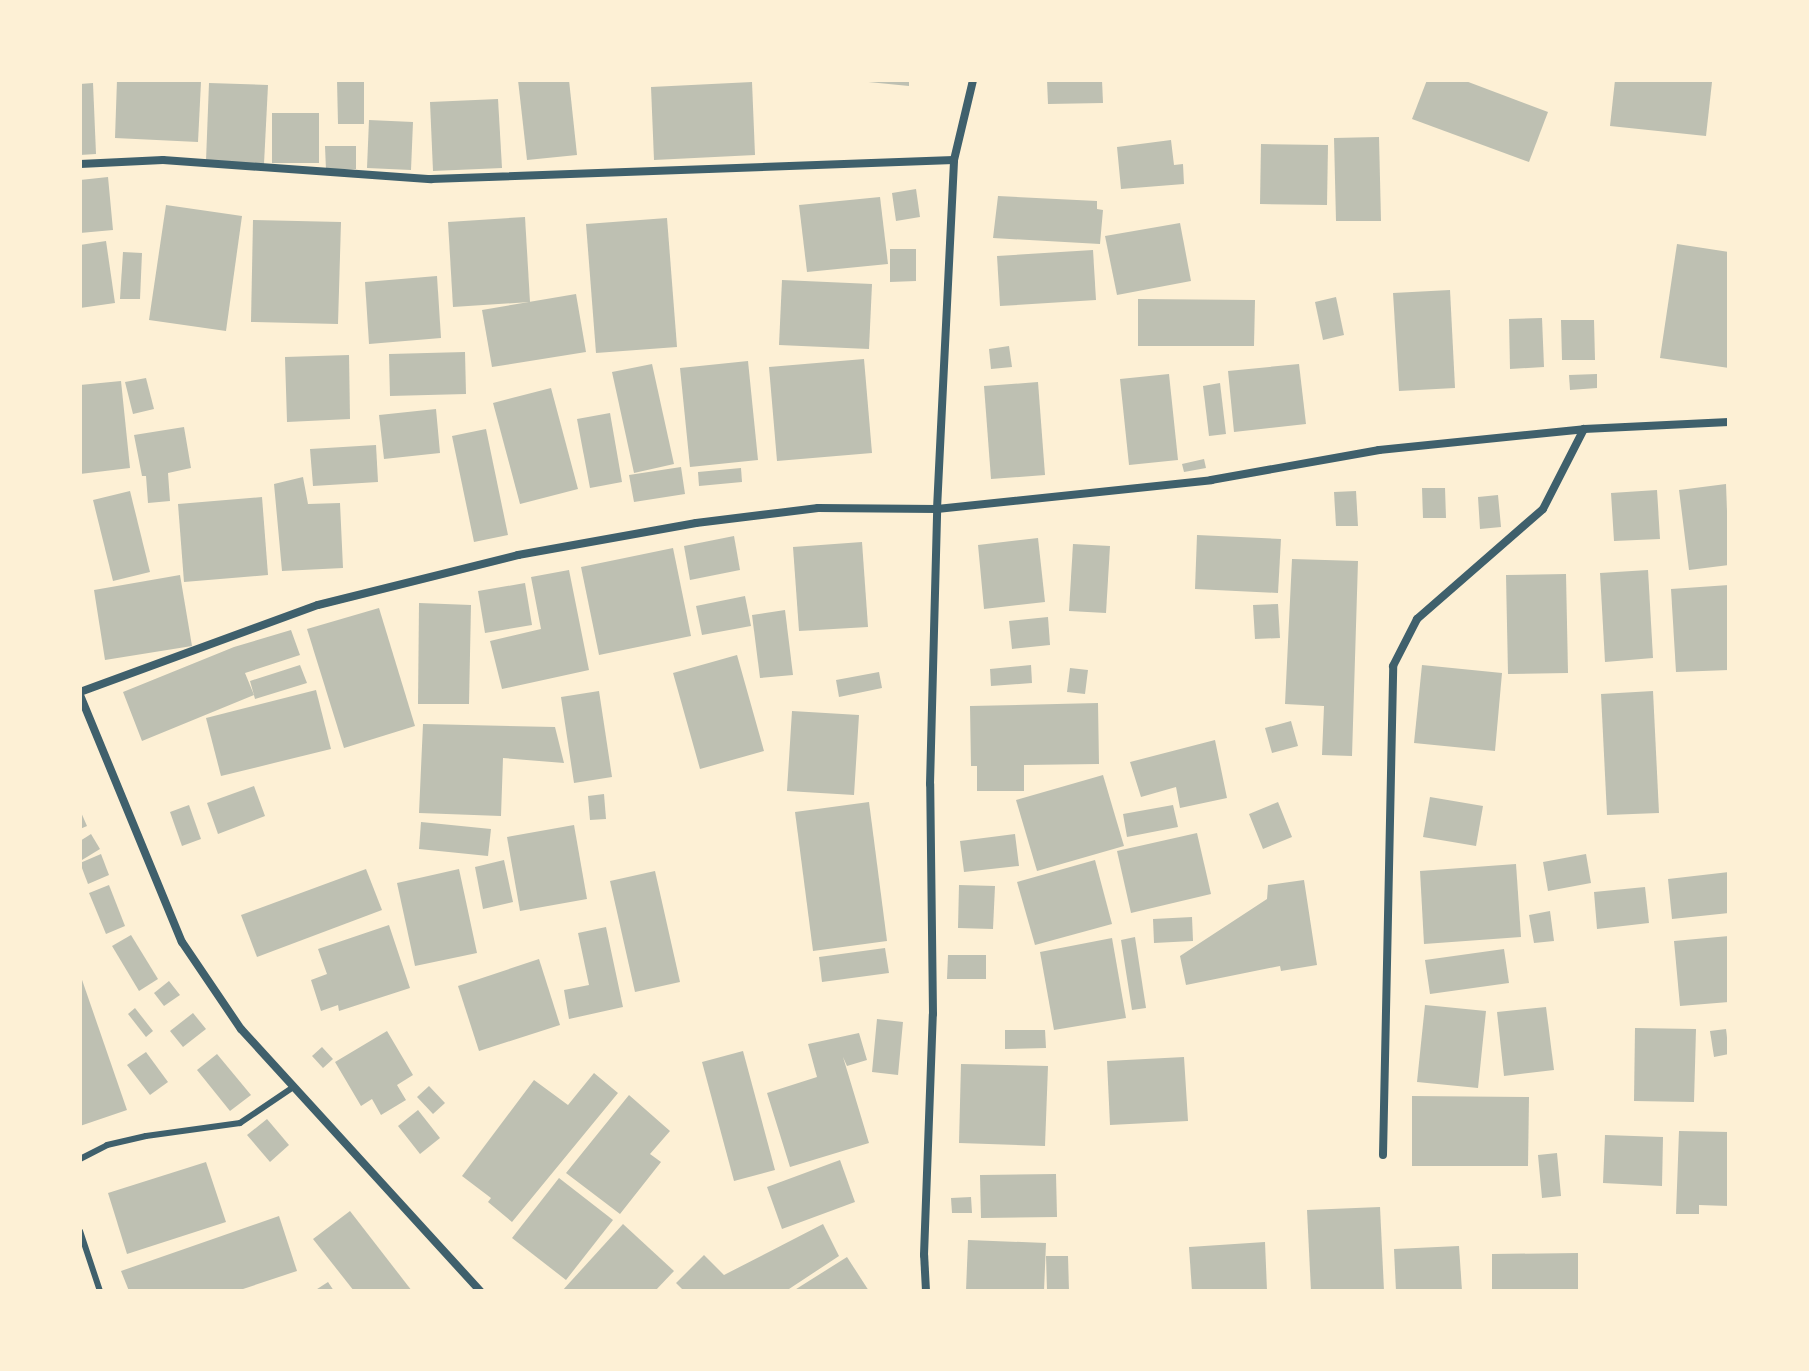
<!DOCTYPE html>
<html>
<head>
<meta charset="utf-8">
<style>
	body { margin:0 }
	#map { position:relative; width:1809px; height:1371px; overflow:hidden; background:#fdf0d5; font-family:"Golos Text",sans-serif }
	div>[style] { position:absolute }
	.building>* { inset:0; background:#bec0b2 }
	.service>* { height:6px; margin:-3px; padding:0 3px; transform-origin:3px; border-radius:3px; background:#3f606c }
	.minor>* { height:8px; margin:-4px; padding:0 4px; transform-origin:4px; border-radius:4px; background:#3f606c }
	span { translate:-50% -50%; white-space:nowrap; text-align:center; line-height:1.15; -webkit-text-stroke:6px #fdf0d5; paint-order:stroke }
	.frame { position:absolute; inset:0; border:82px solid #fdf0d5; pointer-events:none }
</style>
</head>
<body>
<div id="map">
	<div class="building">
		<i style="clip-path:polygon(117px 80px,201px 82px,198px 142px,115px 138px)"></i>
		<i style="clip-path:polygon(337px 80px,364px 80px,364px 124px,338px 124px)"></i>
		<i style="clip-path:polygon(518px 80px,569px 80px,577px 155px,527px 160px)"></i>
		<i style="clip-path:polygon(848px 80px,909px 80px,909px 86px)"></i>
		<i style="clip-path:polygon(1047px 80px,1102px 80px,1103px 103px,1048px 104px)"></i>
		<i style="clip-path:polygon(1427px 80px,1463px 80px,1548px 112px,1529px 162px,1412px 119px)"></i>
		<i style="clip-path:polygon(1615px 80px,1712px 82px,1706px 136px,1610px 126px)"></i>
		<i style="clip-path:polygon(752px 82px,755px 155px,654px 160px,651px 87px)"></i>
		<i style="clip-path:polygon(93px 83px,96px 154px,80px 155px,80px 84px)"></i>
		<i style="clip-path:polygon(209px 83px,268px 85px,264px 164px,206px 161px)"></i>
		<i style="clip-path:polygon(498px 99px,502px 168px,433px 171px,430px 102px)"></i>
		<i style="clip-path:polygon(272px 113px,319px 113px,319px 163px,272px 163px)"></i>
		<i style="clip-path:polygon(369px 120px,413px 122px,411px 170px,367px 168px)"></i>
		<i style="clip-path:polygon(1379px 137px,1381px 221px,1336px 221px,1334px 138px)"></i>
		<i style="clip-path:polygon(1171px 140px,1174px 165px,1183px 164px,1184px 184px,1121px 189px,1117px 147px)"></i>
		<i style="clip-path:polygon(1261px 144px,1328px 145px,1327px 205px,1260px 204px)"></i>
		<i style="clip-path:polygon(325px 146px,356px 146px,356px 169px,326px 170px)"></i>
		<i style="clip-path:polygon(108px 177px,113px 230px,80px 233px,80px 180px)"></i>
		<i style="clip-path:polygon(916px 189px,920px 217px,896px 221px,892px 193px)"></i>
		<i style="clip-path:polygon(998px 196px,1097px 201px,1097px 209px,1103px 210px,1100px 244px,993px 238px)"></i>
		<i style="clip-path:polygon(880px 197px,888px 264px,807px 272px,799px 205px)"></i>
		<i style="clip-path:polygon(166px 205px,242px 216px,226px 331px,149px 320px)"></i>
		<i style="clip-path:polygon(525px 217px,530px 302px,453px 307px,448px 222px)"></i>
		<i style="clip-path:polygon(667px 218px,677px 347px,596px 353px,586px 224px)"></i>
		<i style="clip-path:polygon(253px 220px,341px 222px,338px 324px,251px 322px)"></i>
		<i style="clip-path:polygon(1180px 223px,1191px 281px,1117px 295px,1105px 236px)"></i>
		<i style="clip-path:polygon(106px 241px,115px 303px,80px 308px,80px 245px)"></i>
		<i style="clip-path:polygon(1677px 244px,1729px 252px,1729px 368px,1660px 358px)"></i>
		<i style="clip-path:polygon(890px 249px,916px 249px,916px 281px,890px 282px)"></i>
		<i style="clip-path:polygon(1093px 250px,1096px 300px,1000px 306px,997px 256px)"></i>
		<i style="clip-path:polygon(123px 252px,142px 253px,140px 299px,120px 299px)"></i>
		<i style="clip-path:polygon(437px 276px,441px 338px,369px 344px,365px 282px)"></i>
		<i style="clip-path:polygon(782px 280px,872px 284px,869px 349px,779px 345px)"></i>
		<i style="clip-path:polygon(1450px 290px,1455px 388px,1399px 391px,1393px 293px)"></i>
		<i style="clip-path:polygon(576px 294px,586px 352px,492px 367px,482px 310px)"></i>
		<i style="clip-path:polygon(1336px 297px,1344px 335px,1323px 340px,1315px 302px)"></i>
		<i style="clip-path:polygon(1138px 299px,1255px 300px,1254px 346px,1138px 346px)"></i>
		<i style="clip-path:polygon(1542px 318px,1544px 367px,1510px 369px,1509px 319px)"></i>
		<i style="clip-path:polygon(1561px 320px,1594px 320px,1595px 360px,1562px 360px)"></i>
		<i style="clip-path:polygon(1009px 346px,1012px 367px,991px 369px,989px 349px)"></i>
		<i style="clip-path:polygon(465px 352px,466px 394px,390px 396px,389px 354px)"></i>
		<i style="clip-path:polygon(349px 355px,350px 419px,287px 422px,285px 357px)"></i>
		<i style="clip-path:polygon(864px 359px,872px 453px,777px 461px,769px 367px)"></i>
		<i style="clip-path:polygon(748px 361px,758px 460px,690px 467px,680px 368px)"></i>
		<i style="clip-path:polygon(652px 364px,674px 464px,634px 473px,612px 372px)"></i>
		<i style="clip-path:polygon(1299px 364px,1306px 424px,1234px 432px,1228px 371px)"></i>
		<i style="clip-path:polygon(1169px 374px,1178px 460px,1129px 465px,1120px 379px)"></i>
		<i style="clip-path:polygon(1597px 374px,1597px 388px,1570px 390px,1569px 375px)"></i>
		<i style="clip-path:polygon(146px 378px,154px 409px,133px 414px,125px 382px)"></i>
		<i style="clip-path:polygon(121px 381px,130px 468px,80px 474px,80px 385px)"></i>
		<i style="clip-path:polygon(1038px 382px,1045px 475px,991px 479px,984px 386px)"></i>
		<i style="clip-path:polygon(1220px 383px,1226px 434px,1209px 436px,1203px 386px)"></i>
		<i style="clip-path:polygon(551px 388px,578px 489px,520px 504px,493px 403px)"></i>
		<i style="clip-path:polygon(436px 409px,440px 453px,384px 459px,379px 415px)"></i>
		<i style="clip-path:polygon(610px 413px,622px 482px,590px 488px,577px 419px)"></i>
		<i style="clip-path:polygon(184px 427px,191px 468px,168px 473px,170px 501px,148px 503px,146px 476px,142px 476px,134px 435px)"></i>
		<i style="clip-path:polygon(486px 429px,508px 535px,474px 542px,452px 436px)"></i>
		<i style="clip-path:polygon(376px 445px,378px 482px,313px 486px,310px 449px)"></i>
		<i style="clip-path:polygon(1204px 459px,1206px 468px,1184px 472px,1182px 464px)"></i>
		<i style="clip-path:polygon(681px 467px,685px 494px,634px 502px,629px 475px)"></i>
		<i style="clip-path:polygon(741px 468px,742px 482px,699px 486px,698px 472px)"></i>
		<i style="clip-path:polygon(303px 477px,308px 504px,340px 503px,343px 568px,282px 571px,274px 484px)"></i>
		<i style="clip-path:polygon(1726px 484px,1729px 565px,1689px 570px,1679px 490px)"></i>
		<i style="clip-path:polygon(1422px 488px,1445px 488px,1446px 518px,1423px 518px)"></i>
		<i style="clip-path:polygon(1657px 490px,1660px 539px,1614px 541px,1611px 493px)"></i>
		<i style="clip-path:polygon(130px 491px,150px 572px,113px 581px,93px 500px)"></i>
		<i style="clip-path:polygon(1356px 491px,1358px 526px,1336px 526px,1334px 492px)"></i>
		<i style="clip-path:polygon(1498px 495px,1501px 527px,1480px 529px,1478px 497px)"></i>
		<i style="clip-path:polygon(262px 497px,268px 575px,184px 582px,178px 504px)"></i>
		<i style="clip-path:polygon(1197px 535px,1281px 539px,1278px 593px,1195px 589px)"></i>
		<i style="clip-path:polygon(734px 536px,740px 570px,690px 580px,684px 546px)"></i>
		<i style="clip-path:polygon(1038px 538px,1045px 602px,984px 609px,978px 545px)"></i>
		<i style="clip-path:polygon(862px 542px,868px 627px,799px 631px,793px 547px)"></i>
		<i style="clip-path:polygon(1073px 544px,1110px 546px,1106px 613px,1069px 611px)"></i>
		<i style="clip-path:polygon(673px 548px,691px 636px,599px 655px,581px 567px)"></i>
		<i style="clip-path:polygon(1292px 559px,1358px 561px,1352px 756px,1322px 755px,1324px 706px,1285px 704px)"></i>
		<i style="clip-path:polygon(569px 570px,589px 670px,502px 689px,490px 641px,541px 629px,531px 577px)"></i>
		<i style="clip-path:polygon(1648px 570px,1653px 658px,1605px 662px,1600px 573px)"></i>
		<i style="clip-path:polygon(1566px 574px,1568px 673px,1508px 674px,1506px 575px)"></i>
		<i style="clip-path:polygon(180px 575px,192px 646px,105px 660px,94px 590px)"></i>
		<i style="clip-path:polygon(525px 583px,532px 625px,485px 633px,478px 591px)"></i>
		<i style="clip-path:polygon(1729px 585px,1729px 670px,1676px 672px,1671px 589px)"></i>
		<i style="clip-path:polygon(745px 596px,751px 626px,702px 635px,696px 606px)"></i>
		<i style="clip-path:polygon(419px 603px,471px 605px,469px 704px,418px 704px)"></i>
		<i style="clip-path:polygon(1278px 604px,1280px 638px,1255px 639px,1253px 605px)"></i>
		<i style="clip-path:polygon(379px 608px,415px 726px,344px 748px,307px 629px)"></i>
		<i style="clip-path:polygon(785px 610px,793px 675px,760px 678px,752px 615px)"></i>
		<i style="clip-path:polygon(1048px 617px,1050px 645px,1012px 649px,1009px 621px)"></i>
		<i style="clip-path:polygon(291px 630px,300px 655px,245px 673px,254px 695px,142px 741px,123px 692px,234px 647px)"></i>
		<i style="clip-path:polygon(737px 655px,764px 751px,700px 769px,673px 673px)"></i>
		<i style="clip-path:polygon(300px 665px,307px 683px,255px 699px,250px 681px)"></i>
		<i style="clip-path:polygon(1031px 665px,1032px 683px,991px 686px,990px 669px)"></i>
		<i style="clip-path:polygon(1422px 665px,1502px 673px,1495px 751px,1414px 743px)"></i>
		<i style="clip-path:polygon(1070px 668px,1088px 670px,1085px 694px,1067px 692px)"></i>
		<i style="clip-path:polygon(879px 672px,882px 688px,839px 697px,836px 680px)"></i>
		<i style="clip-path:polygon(316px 690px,331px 749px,221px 776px,206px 718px)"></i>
		<i style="clip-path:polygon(599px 691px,612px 777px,574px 783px,561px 697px)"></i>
		<i style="clip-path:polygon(1653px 691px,1659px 813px,1607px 815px,1601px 694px)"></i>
		<i style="clip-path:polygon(1098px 703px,1099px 764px,1024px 765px,1024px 791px,977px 791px,977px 766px,971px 766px,970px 706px)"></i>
		<i style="clip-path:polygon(792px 711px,859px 715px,854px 795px,787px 791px)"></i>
		<i style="clip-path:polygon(1291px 721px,1298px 746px,1272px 753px,1265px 728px)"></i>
		<i style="clip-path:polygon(423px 724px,555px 727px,564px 763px,503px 758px,501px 816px,419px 813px)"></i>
		<i style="clip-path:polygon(1215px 740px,1227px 798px,1180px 808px,1176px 787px,1141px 797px,1130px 762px)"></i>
		<i style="clip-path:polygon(1103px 775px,1124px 846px,1037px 871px,1016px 800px)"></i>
		<i style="clip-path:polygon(254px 786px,265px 816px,218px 834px,207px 803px)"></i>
		<i style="clip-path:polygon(604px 794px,606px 819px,590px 820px,588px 796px)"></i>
		<i style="clip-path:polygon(1430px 797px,1483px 806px,1476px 846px,1423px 837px)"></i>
		<i style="clip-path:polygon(869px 802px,887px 941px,813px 951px,795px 812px)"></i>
		<i style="clip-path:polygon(1278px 802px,1292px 837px,1263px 849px,1249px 814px)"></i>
		<i style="clip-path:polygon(189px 805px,201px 839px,182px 846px,170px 812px)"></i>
		<i style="clip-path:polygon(1173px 805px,1178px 827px,1127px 837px,1123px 814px)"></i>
		<i style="clip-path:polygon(80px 810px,87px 826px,80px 829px)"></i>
		<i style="clip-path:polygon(421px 822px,491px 829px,488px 856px,419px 849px)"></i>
		<i style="clip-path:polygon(574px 825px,587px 899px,520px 911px,507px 837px)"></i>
		<i style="clip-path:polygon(1197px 833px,1211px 894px,1131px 913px,1117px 851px)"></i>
		<i style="clip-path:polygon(91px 834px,100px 849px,82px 860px,80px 841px)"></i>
		<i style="clip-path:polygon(1015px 834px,1019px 866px,964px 872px,960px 841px)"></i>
		<i style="clip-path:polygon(101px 854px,109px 875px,88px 884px,80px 863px)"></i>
		<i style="clip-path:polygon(1586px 854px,1591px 883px,1548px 891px,1543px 862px)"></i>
		<i style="clip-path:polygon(504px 860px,513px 902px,483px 909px,475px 867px)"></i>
		<i style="clip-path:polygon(1095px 860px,1112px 924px,1035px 945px,1017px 882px)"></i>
		<i style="clip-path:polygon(1516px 864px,1521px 937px,1424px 944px,1420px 871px)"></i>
		<i style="clip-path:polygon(366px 869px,382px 910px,257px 957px,241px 915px)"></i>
		<i style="clip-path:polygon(459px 869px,477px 953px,415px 966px,397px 883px)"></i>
		<i style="clip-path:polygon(655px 871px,680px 982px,635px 992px,610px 881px)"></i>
		<i style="clip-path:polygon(1729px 872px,1729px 913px,1672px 919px,1668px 879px)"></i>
		<i style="clip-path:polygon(1304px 880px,1317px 965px,1281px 971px,1280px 966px,1186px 985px,1180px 956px,1267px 899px,1268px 885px)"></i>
		<i style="clip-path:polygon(109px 885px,125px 926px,106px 934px,89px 893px)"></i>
		<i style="clip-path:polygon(959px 885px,995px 886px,993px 929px,958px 928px)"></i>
		<i style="clip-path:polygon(1645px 887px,1649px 923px,1597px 929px,1594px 892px)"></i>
		<i style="clip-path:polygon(1550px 911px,1554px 941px,1534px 943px,1529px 915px)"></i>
		<i style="clip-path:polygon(1192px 917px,1193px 941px,1154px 943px,1153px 919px)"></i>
		<i style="clip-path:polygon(389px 925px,410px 988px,339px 1011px,338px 1005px,321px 1011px,311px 980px,327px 974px,318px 949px)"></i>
		<i style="clip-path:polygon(606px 927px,623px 1007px,569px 1019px,564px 990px,589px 985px,578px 933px)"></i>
		<i style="clip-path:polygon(131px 935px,158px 979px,139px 991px,112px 946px)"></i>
		<i style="clip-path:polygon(1729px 936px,1729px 1002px,1680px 1006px,1674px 941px)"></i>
		<i style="clip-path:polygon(1135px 937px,1146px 1008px,1132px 1010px,1121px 940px)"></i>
		<i style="clip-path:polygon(1112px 938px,1126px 1018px,1054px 1030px,1040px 952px)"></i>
		<i style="clip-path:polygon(885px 948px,889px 973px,822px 982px,819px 957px)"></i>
		<i style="clip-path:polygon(1504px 949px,1509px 983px,1430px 994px,1425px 960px)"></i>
		<i style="clip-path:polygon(948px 955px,986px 955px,986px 979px,947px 979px)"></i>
		<i style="clip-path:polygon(539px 959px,560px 1025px,479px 1051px,458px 986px)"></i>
		<i style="clip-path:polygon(80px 974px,127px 1110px,80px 1126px)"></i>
		<i style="clip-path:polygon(169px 981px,180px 995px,164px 1006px,154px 993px)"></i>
		<i style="clip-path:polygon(1425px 1005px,1486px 1011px,1478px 1088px,1417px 1082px)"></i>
		<i style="clip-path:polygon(1546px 1007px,1554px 1070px,1504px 1076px,1497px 1012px)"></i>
		<i style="clip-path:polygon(135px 1008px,153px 1031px,146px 1037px,128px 1014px)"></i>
		<i style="clip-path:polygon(193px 1013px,206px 1029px,183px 1047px,170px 1031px)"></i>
		<i style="clip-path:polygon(877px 1019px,903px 1022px,898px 1075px,872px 1072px)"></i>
		<i style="clip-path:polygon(1635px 1028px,1696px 1029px,1694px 1102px,1634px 1101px)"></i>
		<i style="clip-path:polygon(1726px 1029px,1729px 1054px,1714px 1057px,1710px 1031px)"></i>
		<i style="clip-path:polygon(1005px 1030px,1045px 1030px,1046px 1048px,1005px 1049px)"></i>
		<i style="clip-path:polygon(387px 1031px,413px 1075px,397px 1085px,406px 1100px,381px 1115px,372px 1099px,361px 1106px,335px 1062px)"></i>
		<i style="clip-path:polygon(859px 1033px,867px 1060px,847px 1066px,843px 1057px,869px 1143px,790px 1167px,767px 1093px,817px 1077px,808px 1044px)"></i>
		<i style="clip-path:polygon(322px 1047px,333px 1059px,323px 1068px,312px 1056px)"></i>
		<i style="clip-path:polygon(743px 1051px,775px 1170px,734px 1181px,702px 1062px)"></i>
		<i style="clip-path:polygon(146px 1052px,168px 1082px,150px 1095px,127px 1065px)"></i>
		<i style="clip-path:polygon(217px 1054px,251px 1095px,230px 1111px,197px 1070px)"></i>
		<i style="clip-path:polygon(1184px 1057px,1188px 1121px,1110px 1125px,1107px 1061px)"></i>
		<i style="clip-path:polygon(961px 1064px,1048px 1066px,1045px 1146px,959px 1143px)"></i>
		<i style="clip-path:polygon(594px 1073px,618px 1093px,512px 1222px,488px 1202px,491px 1198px,462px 1176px,534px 1080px,568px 1105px)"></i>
		<i style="clip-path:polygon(429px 1086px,445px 1103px,433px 1114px,417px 1097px)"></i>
		<i style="clip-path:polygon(629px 1095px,670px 1131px,650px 1154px,661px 1162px,620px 1214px,566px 1173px)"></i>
		<i style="clip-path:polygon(1412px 1096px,1529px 1097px,1528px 1166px,1412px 1166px)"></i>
		<i style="clip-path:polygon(418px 1110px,440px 1138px,420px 1154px,398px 1126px)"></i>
		<i style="clip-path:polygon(267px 1119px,289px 1145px,270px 1162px,247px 1135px)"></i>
		<i style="clip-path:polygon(1679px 1131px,1729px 1132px,1729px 1206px,1699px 1205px,1699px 1214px,1676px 1214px)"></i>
		<i style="clip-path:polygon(1605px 1135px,1663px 1137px,1662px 1186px,1603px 1183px)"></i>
		<i style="clip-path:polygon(1557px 1153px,1561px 1196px,1542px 1198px,1538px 1155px)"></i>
		<i style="clip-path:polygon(840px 1160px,855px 1202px,782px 1229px,767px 1187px)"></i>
		<i style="clip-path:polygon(206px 1162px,226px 1222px,127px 1254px,108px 1193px)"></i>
		<i style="clip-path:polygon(1056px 1174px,1057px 1217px,981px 1218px,980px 1175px)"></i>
		<i style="clip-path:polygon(559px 1178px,613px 1220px,566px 1280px,512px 1238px)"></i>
		<i style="clip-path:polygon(971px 1197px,972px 1213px,952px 1213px,951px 1198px)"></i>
		<i style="clip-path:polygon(1380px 1207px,1384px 1291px,1311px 1291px,1307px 1210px)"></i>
		<i style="clip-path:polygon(350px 1211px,412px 1291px,354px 1291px,313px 1239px)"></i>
		<i style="clip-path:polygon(279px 1216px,297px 1271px,237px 1291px,129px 1291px,121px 1271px)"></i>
		<i style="clip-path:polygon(623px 1224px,674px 1271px,655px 1291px,562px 1291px)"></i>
		<i style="clip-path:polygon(823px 1224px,839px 1256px,786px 1291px,684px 1291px,676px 1283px,704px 1255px,724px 1275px)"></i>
		<i style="clip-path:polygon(968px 1240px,1046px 1243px,1044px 1291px,966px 1291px)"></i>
		<i style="clip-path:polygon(1265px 1242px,1267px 1291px,1192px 1291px,1189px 1247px)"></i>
		<i style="clip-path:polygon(1459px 1246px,1462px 1291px,1396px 1291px,1394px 1249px)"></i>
		<i style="clip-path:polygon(1578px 1253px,1578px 1291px,1492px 1291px,1492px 1254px)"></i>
		<i style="clip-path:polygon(1046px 1256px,1068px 1256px,1069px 1291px,1047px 1291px)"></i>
		<i style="clip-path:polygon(847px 1257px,869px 1291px,793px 1291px)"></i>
		<i style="clip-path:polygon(328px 1282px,334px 1291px,314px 1291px)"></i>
	</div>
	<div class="service">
		<i style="left:80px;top:1159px;width:30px;rotate:-27deg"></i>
		<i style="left:107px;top:1145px;width:40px;rotate:-13deg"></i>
		<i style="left:146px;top:1136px;width:95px;rotate:-7.9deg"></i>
		<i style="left:240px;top:1123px;width:63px;rotate:-33.9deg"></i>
		<i style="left:80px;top:1231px;width:63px;rotate:71.6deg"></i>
	</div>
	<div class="minor">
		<i style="left:80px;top:164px;width:83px;rotate:-2.8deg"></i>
		<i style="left:163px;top:160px;width:269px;rotate:4.1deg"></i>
		<i style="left:431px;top:179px;width:523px;rotate:-2.08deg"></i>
		<i style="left:80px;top:692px;width:253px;rotate:-20.1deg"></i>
		<i style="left:318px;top:605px;width:206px;rotate:-14deg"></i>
		<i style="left:518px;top:555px;width:181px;rotate:-10.2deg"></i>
		<i style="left:696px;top:523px;width:123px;rotate:-7deg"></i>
		<i style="left:818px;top:508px;width:119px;rotate:0.5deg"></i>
		<i style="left:937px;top:509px;width:276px;rotate:-6deg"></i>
		<i style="left:1211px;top:480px;width:171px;rotate:-10.1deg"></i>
		<i style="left:1379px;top:450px;width:206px;rotate:-5.8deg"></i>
		<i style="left:1584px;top:429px;width:145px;rotate:-2.8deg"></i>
		<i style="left:80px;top:695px;width:267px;rotate:67.6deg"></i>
		<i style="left:182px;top:942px;width:105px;rotate:55.9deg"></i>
		<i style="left:241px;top:1029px;width:355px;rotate:47.6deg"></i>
		<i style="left:1383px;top:1155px;width:489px;rotate:-88.8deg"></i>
		<i style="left:1393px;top:666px;width:53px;rotate:-62.9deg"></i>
		<i style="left:1417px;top:619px;width:167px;rotate:-41.1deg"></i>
		<i style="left:1543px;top:509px;width:90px;rotate:-62.9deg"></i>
		<i style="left:926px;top:1291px;width:36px;rotate:-93deg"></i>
		<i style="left:924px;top:1255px;width:241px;rotate:-87.9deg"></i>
		<i style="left:933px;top:1014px;width:230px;rotate:-90.7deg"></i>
		<i style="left:930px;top:784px;width:275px;rotate:-88.5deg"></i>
		<i style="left:937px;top:509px;width:349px;rotate:-87.2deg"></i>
		<i style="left:954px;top:160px;width:82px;rotate:-76.6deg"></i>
	</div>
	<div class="frame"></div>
</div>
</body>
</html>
